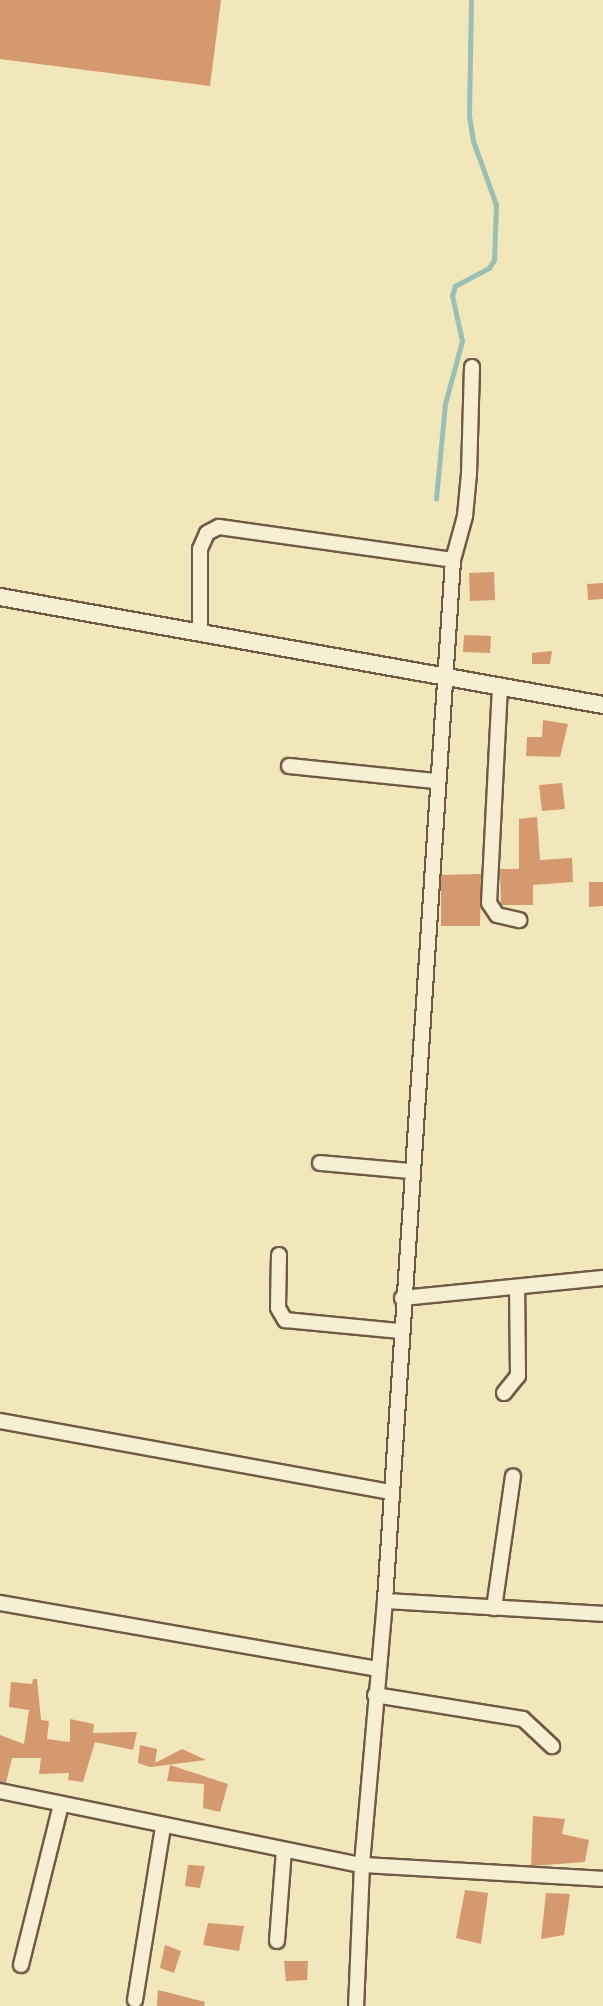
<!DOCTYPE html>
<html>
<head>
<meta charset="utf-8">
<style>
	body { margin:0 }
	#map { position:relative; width:603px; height:2006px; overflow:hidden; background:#f2e6bb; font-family:"Libre Caslon Text",serif }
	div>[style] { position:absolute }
	.stream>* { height:4.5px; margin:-2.25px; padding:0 2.25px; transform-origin:2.25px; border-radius:2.25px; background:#9bbfb4 }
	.building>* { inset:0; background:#d4996f }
	.roads { filter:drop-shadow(2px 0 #705a46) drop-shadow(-2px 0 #705a46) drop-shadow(0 2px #705a46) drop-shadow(0 -2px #705a46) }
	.minor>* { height:14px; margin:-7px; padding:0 7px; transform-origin:7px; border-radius:7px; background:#f7efd3 }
	.tertiary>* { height:16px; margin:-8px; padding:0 8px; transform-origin:8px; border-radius:8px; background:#f7efd3 }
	span { translate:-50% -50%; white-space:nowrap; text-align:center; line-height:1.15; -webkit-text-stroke:4.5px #f7efd3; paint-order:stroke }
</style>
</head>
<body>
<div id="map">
	<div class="stream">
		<i style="left:436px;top:499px;width:95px;rotate:-84.6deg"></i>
		<i style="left:445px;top:404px;width:65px;rotate:-74.9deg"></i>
		<i style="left:462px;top:341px;width:46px;rotate:-102.5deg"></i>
		<i style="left:452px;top:296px;width:10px;rotate:-73deg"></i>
		<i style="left:455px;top:286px;width:38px;rotate:-28deg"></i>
		<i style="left:489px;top:268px;width:9px;rotate:-58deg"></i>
		<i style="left:494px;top:260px;width:55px;rotate:-87.9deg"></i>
		<i style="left:496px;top:205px;width:68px;rotate:-109.8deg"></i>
		<i style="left:473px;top:141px;width:26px;rotate:-99deg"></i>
		<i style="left:469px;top:115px;width:115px;rotate:-89deg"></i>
	</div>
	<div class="building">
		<i style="clip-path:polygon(0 0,221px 0,210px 86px,0 59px)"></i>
		<i style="clip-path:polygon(494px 572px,495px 600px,470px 601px,469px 573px)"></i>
		<i style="clip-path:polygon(603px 583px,603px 599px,588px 600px,587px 584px)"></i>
		<i style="clip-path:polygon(464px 635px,491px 636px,490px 653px,463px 652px)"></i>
		<i style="clip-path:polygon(552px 651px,550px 664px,532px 664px,532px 653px)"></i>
		<i style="clip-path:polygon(543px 720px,568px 724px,560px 757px,526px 756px,527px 737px,542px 737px)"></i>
		<i style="clip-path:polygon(562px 783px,565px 809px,542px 811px,539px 785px)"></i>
		<i style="clip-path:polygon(537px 817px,540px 860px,572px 858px,573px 882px,533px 885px,533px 905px,501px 905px,500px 869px,519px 869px,519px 819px)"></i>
		<i style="clip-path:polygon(481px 874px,480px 926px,441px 926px,441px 875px)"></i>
		<i style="clip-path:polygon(589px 882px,603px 882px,603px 906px,589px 907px)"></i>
		<i style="clip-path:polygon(33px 1679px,37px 1679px,41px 1720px,49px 1721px,47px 1739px,70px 1742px,70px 1719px,94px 1724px,93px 1733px,137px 1732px,133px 1750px,95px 1742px,83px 1782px,68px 1780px,69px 1773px,39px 1774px,41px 1758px,12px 1758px,6px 1783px,0 1782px,0 1735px,24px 1744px,29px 1710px,9px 1707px,11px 1682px,32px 1684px)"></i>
		<i style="clip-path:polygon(140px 1745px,157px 1749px,155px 1763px,182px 1749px,206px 1760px,150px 1767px,138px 1763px)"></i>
		<i style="clip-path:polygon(170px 1765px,228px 1784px,220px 1812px,203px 1808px,204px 1784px,167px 1781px)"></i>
		<i style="clip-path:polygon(533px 1816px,565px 1819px,562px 1834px,589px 1840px,585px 1862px,531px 1866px)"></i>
		<i style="clip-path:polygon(188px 1865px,205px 1866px,200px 1888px,185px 1886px)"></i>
		<i style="clip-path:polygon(465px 1890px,488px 1893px,481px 1944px,456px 1938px)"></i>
		<i style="clip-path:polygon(546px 1893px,570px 1894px,564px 1935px,541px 1939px)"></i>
		<i style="clip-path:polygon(208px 1923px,244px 1926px,239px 1951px,203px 1945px)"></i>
		<i style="clip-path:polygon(165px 1945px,181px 1951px,174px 1973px,160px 1968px)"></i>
		<i style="clip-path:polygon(284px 1961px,308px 1961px,307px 1980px,286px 1981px)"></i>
		<i style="clip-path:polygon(158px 1990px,205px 2002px,204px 2006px,157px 2006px)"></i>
	</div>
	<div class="roads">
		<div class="minor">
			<i style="left:453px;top:560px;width:46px;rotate:-74.7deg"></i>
			<i style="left:465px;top:516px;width:42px;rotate:-84.6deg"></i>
			<i style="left:469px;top:474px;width:107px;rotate:-88.4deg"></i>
			<i style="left:200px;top:632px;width:83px;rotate:-90deg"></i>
			<i style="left:200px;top:549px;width:17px;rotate:-66deg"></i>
			<i style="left:207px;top:533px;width:13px;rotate:-27deg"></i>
			<i style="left:219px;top:527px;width:236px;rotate:8deg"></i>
			<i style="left:453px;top:560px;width:1043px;rotate:93.74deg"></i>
			<i style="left:385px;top:1601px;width:265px;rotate:95deg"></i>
			<i style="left:362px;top:1865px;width:141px;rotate:92.4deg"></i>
			<i style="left:500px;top:686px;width:217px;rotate:92.9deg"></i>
			<i style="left:489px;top:903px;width:14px;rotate:56deg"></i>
			<i style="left:497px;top:915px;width:23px;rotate:13deg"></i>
			<i style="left:289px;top:766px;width:147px;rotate:5.9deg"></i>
			<i style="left:320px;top:1163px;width:89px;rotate:5.1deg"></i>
			<i style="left:279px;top:1255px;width:53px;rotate:91.1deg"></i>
			<i style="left:278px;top:1308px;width:14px;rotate:60deg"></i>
			<i style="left:285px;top:1320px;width:116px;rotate:5.5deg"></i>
			<i style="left:402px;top:1298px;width:202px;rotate:-5.7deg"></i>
			<i style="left:504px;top:1393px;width:22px;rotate:-51deg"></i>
			<i style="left:518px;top:1376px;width:89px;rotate:-90.6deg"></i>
			<i style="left:0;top:1421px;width:396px;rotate:10.3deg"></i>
			<i style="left:385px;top:1601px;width:218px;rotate:3.4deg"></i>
			<i style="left:0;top:1603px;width:383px;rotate:9.9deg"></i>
			<i style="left:494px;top:1608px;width:133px;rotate:-81.8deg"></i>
			<i style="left:375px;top:1695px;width:150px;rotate:9.2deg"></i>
			<i style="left:523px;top:1719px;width:40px;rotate:43deg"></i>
			<i style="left:0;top:1791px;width:369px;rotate:11.6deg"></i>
			<i style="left:362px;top:1865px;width:241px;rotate:3.3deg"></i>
			<i style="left:277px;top:1941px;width:91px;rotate:-85.6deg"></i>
			<i style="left:21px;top:1965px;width:166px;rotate:-76deg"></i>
			<i style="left:135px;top:2000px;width:175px;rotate:-80.8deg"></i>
		</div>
		<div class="tertiary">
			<i style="left:0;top:597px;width:613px;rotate:10.15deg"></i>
		</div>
	</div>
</div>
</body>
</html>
